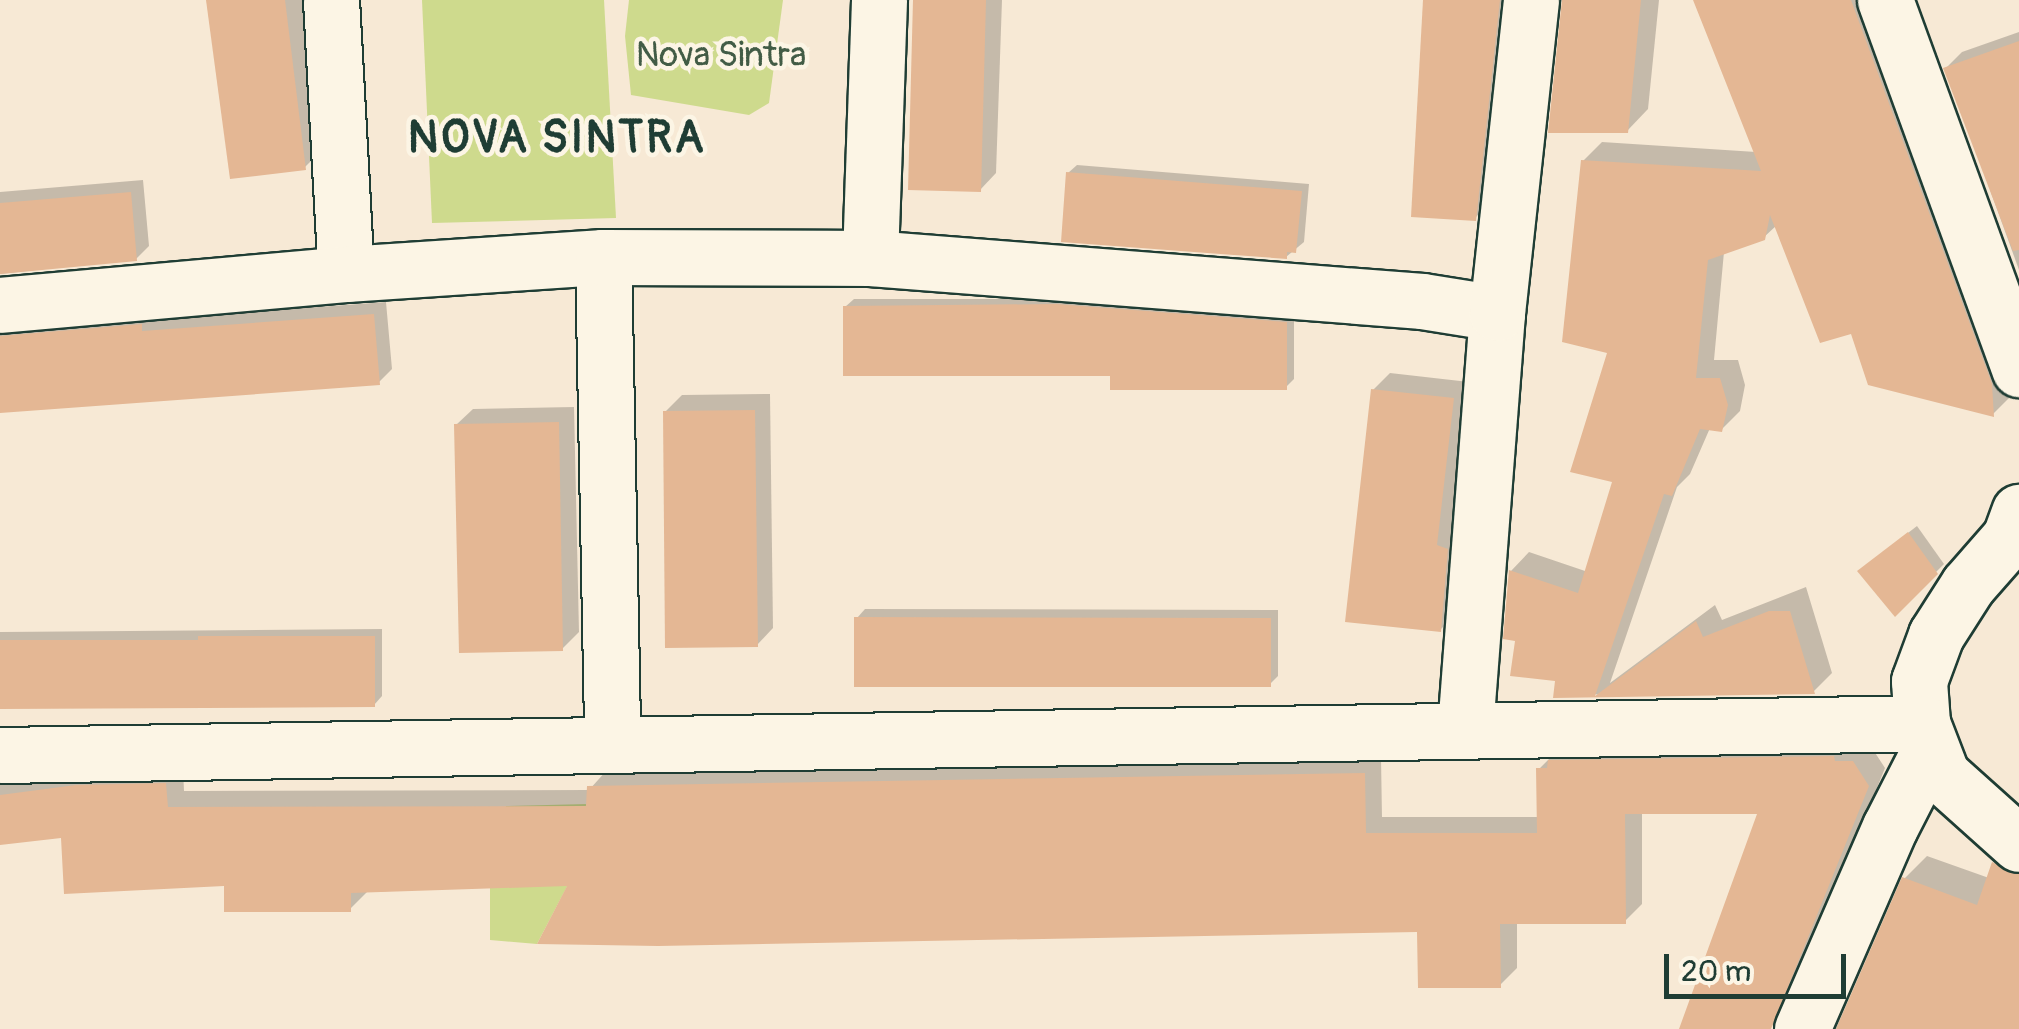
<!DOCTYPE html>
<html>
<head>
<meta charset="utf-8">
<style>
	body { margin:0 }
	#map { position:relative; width:2019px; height:1029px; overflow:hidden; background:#f7e9d5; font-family:Pangolin,sans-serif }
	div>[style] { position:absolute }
	.green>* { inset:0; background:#ceda8d }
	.shadow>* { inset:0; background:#0003 }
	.building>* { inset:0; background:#e4b794 }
	.roads { filter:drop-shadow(2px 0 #1f3d34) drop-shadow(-2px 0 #1f3d34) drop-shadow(0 2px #1f3d34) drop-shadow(0 -2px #1f3d34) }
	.minor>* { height:55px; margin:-27.5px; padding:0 27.5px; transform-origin:27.5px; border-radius:27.5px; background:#fcf5e5 }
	span { translate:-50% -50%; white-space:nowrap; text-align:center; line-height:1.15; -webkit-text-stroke:9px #fcf5e5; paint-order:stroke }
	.park-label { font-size:35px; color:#425c46 }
	.district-label { font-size:45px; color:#1f3d34; font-weight:700; letter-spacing:2.5px }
	.scale { position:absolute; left:1664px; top:954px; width:182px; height:45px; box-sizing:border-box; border:5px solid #1f3d34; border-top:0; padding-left:12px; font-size:30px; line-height:35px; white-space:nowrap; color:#1f3d34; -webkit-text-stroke:8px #fcf5e5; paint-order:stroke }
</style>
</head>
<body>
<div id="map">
	<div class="green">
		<i style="clip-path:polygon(422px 0,604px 0,616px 218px,432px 223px)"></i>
		<i style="clip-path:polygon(629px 0,783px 0,769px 103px,749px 115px,631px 95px,625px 36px)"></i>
		<i style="clip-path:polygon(586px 804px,584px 854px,537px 944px,490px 940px,490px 888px,506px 806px)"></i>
	</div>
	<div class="shadow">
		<i style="clip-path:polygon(208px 0,302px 0,321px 151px,304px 168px)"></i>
		<i style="clip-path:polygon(916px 0,1002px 0,996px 173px,980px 190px)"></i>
		<i style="clip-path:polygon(1427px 0,1513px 0,1491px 201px,1475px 218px)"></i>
		<i style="clip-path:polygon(1577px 0,1659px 0,1648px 109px,1627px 131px)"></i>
		<i style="clip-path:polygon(1696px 0,1875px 0,2010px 375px,2011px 396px,1993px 414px,1853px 331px,1777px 225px,1763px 238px,1724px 252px,1714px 360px,1738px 360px,1745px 385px,1740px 411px,1721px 430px,1710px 428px,1690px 474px,1677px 487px,1610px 683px,1715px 605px,1722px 620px,1806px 587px,1832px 673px,1814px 691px,1556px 695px,1557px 678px,1517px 638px,1511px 571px,1529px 552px,1588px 572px,1616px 480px,1610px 351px,1583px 161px,1602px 142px,1756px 152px)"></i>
		<i style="clip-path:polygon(2019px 32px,2019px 270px,1946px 68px,1962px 52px)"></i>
		<i style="clip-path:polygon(1077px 165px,1309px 184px,1304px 242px,1286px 257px,1068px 173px)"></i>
		<i style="clip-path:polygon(143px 180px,149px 246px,136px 259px,0 274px,0 192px)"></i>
		<i style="clip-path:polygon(854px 299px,1065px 299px,1294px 314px,1294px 379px,1286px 387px,1112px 374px,845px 307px)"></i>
		<i style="clip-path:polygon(386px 302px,392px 369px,379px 382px,0 411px,0 320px,155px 319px)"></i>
		<i style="clip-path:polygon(1390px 373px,1469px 382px,1452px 529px,1463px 533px,1457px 613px,1440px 630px,1373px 390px)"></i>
		<i style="clip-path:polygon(770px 394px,773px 628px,757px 645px,665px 412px,682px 395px)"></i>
		<i style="clip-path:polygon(574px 407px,579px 632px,562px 649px,456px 425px,473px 409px)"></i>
		<i style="clip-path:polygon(1917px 526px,1944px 564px,1895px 613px,1869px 563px)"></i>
		<i style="clip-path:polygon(865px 609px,1278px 610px,1278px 676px,1270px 684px,857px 618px)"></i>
		<i style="clip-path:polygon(382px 629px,382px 696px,374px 705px,0 706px,0 632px)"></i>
		<i style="clip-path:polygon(1870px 745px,1885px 768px,1788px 1007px,1769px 1029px,1682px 1029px,1761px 811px,1642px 811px,1642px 904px,1625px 921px,1517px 921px,1517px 968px,1500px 985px,1420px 930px,571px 883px,367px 892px,350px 909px,227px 884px,63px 836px,0 843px,0 782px,183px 767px,184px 791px,589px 790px,607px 770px,1381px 757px,1382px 817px,1539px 817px,1539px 769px,1556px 752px)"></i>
		<i style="clip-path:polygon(2012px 855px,2019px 858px,2019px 1029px,1836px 1029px,1904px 879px,1927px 856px,1989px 878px)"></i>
	</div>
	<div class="building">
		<i style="clip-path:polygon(206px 0,285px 0,306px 170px,230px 179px)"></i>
		<i style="clip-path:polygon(913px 0,986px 0,981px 192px,908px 190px)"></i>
		<i style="clip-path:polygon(1423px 0,1500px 0,1476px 221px,1411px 217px)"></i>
		<i style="clip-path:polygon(1562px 0,1641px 0,1628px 133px,1548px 133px)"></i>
		<i style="clip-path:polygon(1693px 0,1851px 0,1992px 384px,1994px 417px,1868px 385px,1851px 334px,1820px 343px,1770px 215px,1765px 240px,1708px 260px,1696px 378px,1720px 378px,1728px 405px,1722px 432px,1700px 429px,1672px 496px,1664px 494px,1595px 696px,1696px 621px,1703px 637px,1769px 611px,1790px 611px,1815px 694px,1553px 698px,1555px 681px,1510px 676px,1515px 641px,1503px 639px,1509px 570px,1578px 593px,1612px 482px,1570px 472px,1607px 353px,1562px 342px,1581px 160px,1761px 171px)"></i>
		<i style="clip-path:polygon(2019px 41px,2019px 250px,2013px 251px,1943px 68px)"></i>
		<i style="clip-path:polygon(1066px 172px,1302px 191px,1296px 253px,1287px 252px,1287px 259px,1061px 242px)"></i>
		<i style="clip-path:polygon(131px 192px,137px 261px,0 274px,0 203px)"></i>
		<i style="clip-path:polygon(1056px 304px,1287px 322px,1287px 390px,1110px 390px,1110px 376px,843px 376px,843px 306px)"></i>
		<i style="clip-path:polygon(374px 314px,380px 385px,0 413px,0 336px,142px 324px,142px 331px)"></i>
		<i style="clip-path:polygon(1371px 389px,1454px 398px,1437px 545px,1448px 549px,1441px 632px,1345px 622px)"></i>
		<i style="clip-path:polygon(755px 410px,758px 647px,665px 648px,663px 411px)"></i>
		<i style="clip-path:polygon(559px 422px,563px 651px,459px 653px,454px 424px)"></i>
		<i style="clip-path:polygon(1908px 532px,1938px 574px,1895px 617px,1857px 571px)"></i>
		<i style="clip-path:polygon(854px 617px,1271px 618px,1271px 687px,854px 687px)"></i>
		<i style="clip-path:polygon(198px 636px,375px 636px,375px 707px,0 709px,0 640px,198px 640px)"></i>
		<i style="clip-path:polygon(1834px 756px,1835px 761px,1853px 761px,1869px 786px,1771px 1029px,1679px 1029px,1757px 814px,1625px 814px,1626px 924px,1500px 924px,1501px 988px,1418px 988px,1417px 932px,658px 946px,537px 944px,567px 886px,351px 893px,351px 912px,224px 912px,224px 886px,64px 894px,61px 838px,0 845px,0 795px,76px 785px,166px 783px,168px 807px,586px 806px,587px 786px,1365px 773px,1366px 833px,1537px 833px,1536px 768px,1547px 768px,1548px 760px)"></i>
		<i style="clip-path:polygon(1992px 862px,2019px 874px,2019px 1029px,1836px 1029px,1902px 877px,1977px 905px)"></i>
	</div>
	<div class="roads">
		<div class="minor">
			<i style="left:331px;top:0;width:274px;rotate:86.9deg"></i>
			<i style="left:1885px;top:0;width:393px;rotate:70deg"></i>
			<i style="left:603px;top:257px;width:486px;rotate:88.9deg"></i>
			<i style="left:870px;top:258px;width:258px;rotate:-88deg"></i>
			<i style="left:0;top:305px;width:347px;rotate:-5.1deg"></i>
			<i style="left:346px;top:274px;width:258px;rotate:-3.8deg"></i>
			<i style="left:603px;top:257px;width:267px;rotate:0.2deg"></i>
			<i style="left:870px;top:258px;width:554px;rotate:4.45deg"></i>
			<i style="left:1422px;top:301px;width:76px;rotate:9.1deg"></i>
			<i style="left:1922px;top:723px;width:42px;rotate:-94.1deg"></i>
			<i style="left:1919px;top:681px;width:49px;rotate:-69.7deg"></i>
			<i style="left:1936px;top:635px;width:59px;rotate:-57.4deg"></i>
			<i style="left:1968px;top:585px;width:64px;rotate:-48.8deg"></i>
			<i style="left:2010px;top:537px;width:27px;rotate:-70deg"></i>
			<i style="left:1465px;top:729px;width:417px;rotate:-85.6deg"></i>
			<i style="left:1497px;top:313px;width:315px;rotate:-83.8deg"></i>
			<i style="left:0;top:755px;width:1922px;rotate:-0.95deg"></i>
			<i style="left:1922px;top:723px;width:56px;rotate:69deg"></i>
			<i style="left:1942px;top:775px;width:103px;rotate:41.9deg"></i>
			<i style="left:1802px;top:1029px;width:220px;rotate:-66.5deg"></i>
			<i style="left:1890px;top:827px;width:88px;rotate:-62.9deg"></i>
		</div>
	</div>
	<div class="park-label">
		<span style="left:721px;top:55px">Nova Sintra</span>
	</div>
	<div class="district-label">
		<span style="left:557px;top:139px">NOVA SINTRA</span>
	</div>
	<div class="scale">20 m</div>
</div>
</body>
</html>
